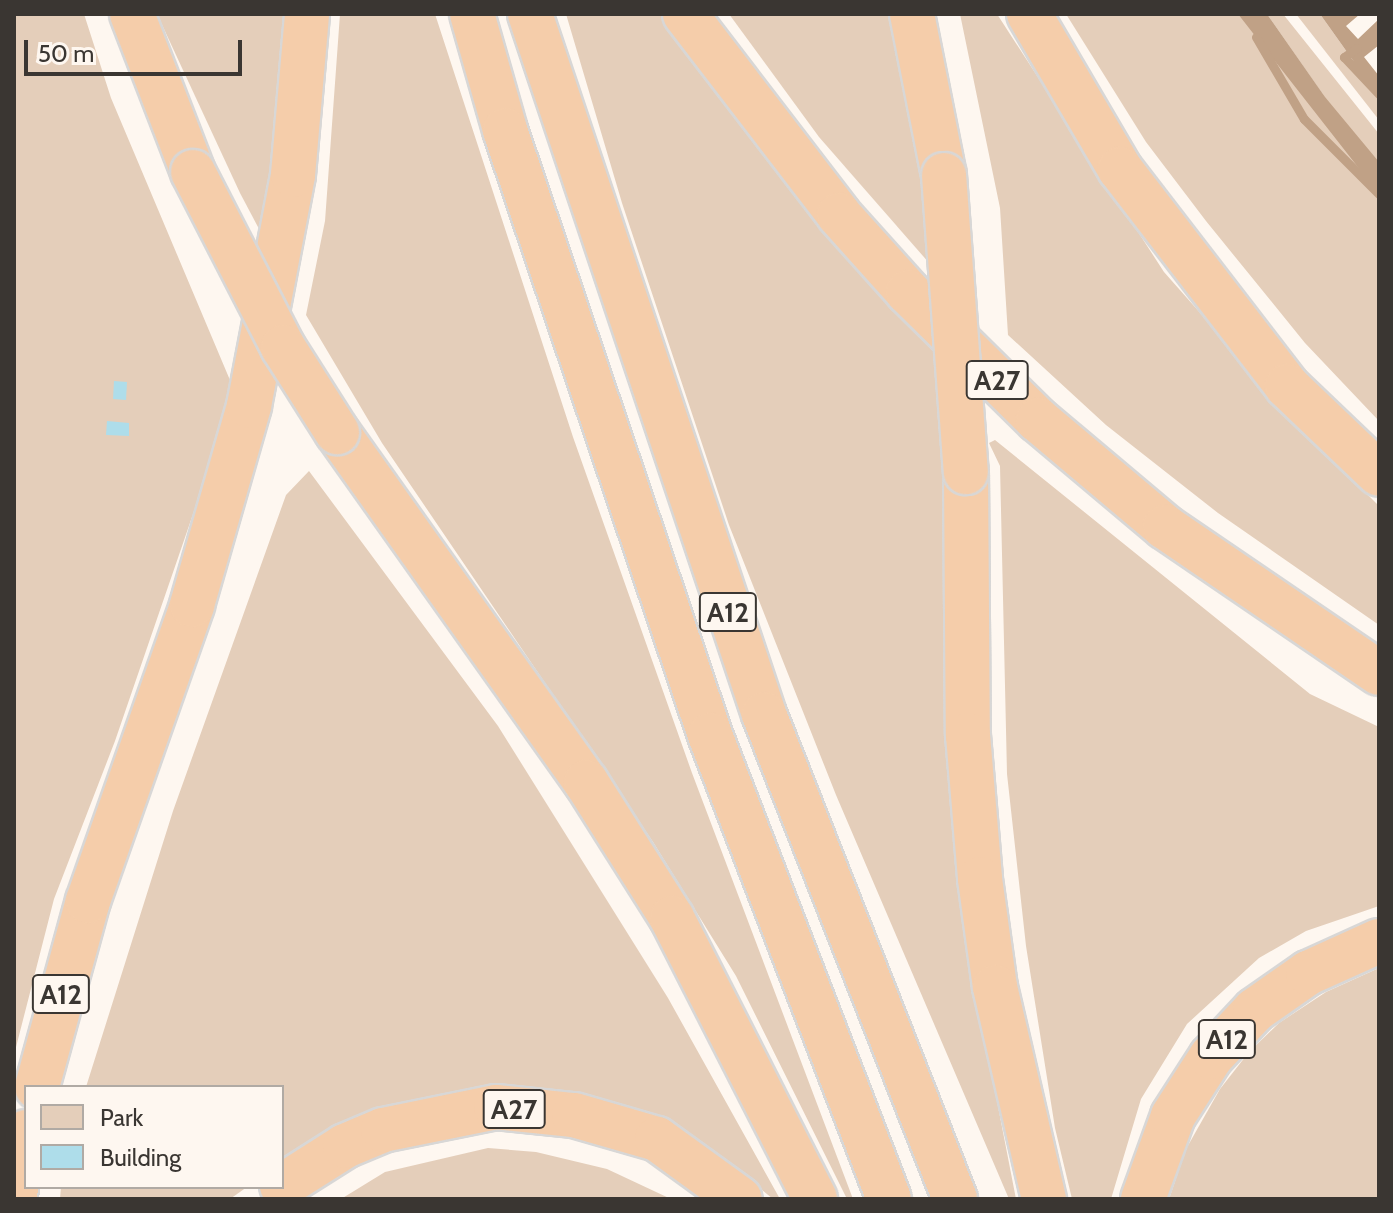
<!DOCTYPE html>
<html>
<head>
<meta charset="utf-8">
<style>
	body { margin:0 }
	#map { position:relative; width:1393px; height:1213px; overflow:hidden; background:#fef7f0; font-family:Cabin,sans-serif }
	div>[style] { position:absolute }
	.green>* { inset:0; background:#e4ceba }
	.water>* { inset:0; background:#c0a186 }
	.stream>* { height:9px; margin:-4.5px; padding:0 4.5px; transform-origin:4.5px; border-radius:4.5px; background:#c0a186 }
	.building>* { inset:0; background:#aeddea }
	.roads { filter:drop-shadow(2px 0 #d8d7d6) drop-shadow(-2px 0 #d8d7d6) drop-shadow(0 2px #d8d7d6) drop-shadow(0 -2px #d8d7d6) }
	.motorway>* { height:44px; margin:-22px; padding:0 22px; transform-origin:22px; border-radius:22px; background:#f5cdaa }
	.bridges { filter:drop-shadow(2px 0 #d8d7d6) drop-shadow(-2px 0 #d8d7d6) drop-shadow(0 2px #d8d7d6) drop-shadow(0 -2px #d8d7d6) }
	.motorway-bridge>* { height:44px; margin:-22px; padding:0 22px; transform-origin:22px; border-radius:22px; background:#f5cdaa }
	span { translate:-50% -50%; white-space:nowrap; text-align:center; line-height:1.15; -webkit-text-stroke:6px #fef7f0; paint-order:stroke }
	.shield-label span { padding:2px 6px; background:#fef7f0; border:2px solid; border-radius:6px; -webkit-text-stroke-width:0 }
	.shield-label { font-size:28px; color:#3a3632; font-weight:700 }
	.frame { position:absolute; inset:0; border:16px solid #3a3632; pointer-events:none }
	.legend { position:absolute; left:24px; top:1085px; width:260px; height:104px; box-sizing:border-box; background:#fef7f0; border:2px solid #b0aaa4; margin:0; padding:10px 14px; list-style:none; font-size:24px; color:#3a3632 }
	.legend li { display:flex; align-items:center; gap:16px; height:40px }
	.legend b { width:40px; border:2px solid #b0aaa4 }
	.scale { position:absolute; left:24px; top:40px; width:218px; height:36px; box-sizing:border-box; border:4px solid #3a3632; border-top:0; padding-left:10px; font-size:24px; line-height:28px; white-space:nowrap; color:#3a3632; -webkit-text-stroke:6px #fef7f0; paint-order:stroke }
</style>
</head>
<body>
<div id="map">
	<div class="green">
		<i style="clip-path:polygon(14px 14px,84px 14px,111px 98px,235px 392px,115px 741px,54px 899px,14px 1055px)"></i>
		<i style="clip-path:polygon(157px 14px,284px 14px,266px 242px,240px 193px)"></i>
		<i style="clip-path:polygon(340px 14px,435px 14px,573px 437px,692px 773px,853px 1199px,847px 1199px,736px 976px,653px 842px,382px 443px,306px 315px,325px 221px)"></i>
		<i style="clip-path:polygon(566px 14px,671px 14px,940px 349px,948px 739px,971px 967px,1016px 1199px,1009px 1199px,836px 795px,729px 525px,622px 203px)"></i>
		<i style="clip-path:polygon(729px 14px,899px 14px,937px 272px,819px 137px)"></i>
		<i style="clip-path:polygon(960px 14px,997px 14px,1164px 272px,1307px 434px,1379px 506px,1379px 625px,1218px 513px,1106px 425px,1008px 335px,1000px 208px)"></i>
		<i style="clip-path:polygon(1066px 14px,1246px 14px,1324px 96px,1267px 14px,1283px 14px,1379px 134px,1379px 421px,1305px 343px,1206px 221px,1146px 142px)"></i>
		<i style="clip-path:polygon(1296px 14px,1320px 14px,1379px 97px,1379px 120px)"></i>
		<i style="clip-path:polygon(995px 440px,1310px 694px,1379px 727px,1379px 906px,1306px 931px,1259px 958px,1187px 1024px,1141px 1099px,1111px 1199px,1072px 1199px,1055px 1128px,1026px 946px,1007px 774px,1000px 466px,989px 443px)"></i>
		<i style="clip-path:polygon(309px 471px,498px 726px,668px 998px,780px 1199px,773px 1199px,712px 1149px,665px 1122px,577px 1094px,495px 1088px,407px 1101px,335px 1127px,282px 1161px,282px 1087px,86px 1087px,173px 811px,286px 495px)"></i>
		<i style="clip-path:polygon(1379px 968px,1379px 1199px,1169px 1199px,1186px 1149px,1220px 1089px,1249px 1052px,1279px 1023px,1326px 992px)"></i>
		<i style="clip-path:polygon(488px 1148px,536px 1152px,607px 1169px,671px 1199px,341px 1199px,385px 1172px)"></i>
		<i style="clip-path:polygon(61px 1187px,247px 1187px,230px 1199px,60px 1199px)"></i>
	</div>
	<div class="water">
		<i style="clip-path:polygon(1238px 14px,1267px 14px,1325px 97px,1379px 162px,1379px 194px)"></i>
		<i style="clip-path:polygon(1320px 14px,1360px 14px,1346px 26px,1358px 39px,1379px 19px,1379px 45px,1364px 57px,1379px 76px,1379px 97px)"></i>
	</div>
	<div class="stream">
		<i style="left:1256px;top:37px;width:95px;rotate:59.7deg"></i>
		<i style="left:1304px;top:119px;width:106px;rotate:45deg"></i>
		<i style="left:1357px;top:48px;width:16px;rotate:145deg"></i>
		<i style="left:1344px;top:57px;width:51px;rotate:46.6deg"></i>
	</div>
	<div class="building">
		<i style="clip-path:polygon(114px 381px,127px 382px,126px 400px,113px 399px)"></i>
		<i style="clip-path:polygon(107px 421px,129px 423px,129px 436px,106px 435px)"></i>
	</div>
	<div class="roads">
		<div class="motorway">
			<i style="left:132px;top:14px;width:169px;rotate:68.9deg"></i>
			<i style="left:472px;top:14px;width:121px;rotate:74.1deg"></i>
			<i style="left:505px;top:130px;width:639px;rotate:71.28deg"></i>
			<i style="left:710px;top:735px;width:497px;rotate:68.9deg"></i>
			<i style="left:530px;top:14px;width:738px;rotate:71.52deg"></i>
			<i style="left:764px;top:714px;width:521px;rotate:68.5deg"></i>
			<i style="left:685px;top:14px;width:253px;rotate:52.5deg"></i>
			<i style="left:839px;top:215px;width:103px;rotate:48.1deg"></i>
			<i style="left:908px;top:292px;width:182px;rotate:44.6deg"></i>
			<i style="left:1038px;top:420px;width:166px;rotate:40.1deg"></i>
			<i style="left:1165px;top:527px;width:259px;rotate:34.3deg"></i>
			<i style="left:912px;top:14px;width:164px;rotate:78.8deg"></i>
			<i style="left:1029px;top:14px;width:180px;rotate:59.6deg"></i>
			<i style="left:1120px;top:169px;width:274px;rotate:52.4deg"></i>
			<i style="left:1287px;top:386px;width:127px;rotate:43.7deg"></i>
			<i style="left:337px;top:432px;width:430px;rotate:54.6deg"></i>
			<i style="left:586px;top:782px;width:161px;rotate:57.7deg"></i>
			<i style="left:672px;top:918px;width:315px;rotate:63deg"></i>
			<i style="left:966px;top:472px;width:263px;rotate:89.6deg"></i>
			<i style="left:968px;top:735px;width:144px;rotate:85.2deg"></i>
			<i style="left:980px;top:879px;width:109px;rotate:82.1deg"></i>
			<i style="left:995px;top:987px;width:218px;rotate:77deg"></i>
			<i style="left:37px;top:1087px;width:193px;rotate:-74.7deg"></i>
			<i style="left:88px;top:901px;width:314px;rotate:-70.6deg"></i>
			<i style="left:192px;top:605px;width:207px;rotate:-74deg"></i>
			<i style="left:249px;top:406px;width:235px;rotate:-79.2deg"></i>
			<i style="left:293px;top:175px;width:162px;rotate:-85deg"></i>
			<i style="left:282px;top:1186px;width:75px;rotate:-32.4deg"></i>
			<i style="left:345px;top:1146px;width:41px;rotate:-22.8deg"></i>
			<i style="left:383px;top:1130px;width:115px;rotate:-11.5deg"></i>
			<i style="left:496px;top:1107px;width:78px;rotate:5.9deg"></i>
			<i style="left:574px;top:1115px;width:86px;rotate:16.1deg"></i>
			<i style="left:657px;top:1139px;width:102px;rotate:35.9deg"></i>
			<i style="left:14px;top:1199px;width:68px;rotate:-79.8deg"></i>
			<i style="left:1143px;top:1199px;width:88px;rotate:-70.1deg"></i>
			<i style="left:1173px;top:1116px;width:70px;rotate:-57.2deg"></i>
			<i style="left:1211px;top:1057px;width:64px;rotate:-46.9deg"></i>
			<i style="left:1255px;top:1010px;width:65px;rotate:-34.9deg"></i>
			<i style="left:1308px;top:973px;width:78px;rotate:-24.3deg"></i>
		</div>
	</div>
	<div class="bridges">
		<div class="motorway-bridge">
			<i style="left:193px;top:172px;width:197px;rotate:62.8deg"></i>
			<i style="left:283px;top:347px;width:101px;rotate:57.6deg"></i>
			<i style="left:944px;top:175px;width:298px;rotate:85.8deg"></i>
		</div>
	</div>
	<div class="shield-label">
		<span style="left:997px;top:380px">A27</span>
		<span style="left:728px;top:612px">A12</span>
		<span style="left:61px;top:994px">A12</span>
		<span style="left:1227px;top:1039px">A12</span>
		<span style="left:514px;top:1109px">A27</span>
	</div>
	<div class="frame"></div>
	<ul class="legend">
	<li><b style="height:22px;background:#e4ceba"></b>Park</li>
	<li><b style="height:22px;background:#aeddea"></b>Building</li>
	</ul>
	<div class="scale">50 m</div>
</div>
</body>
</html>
